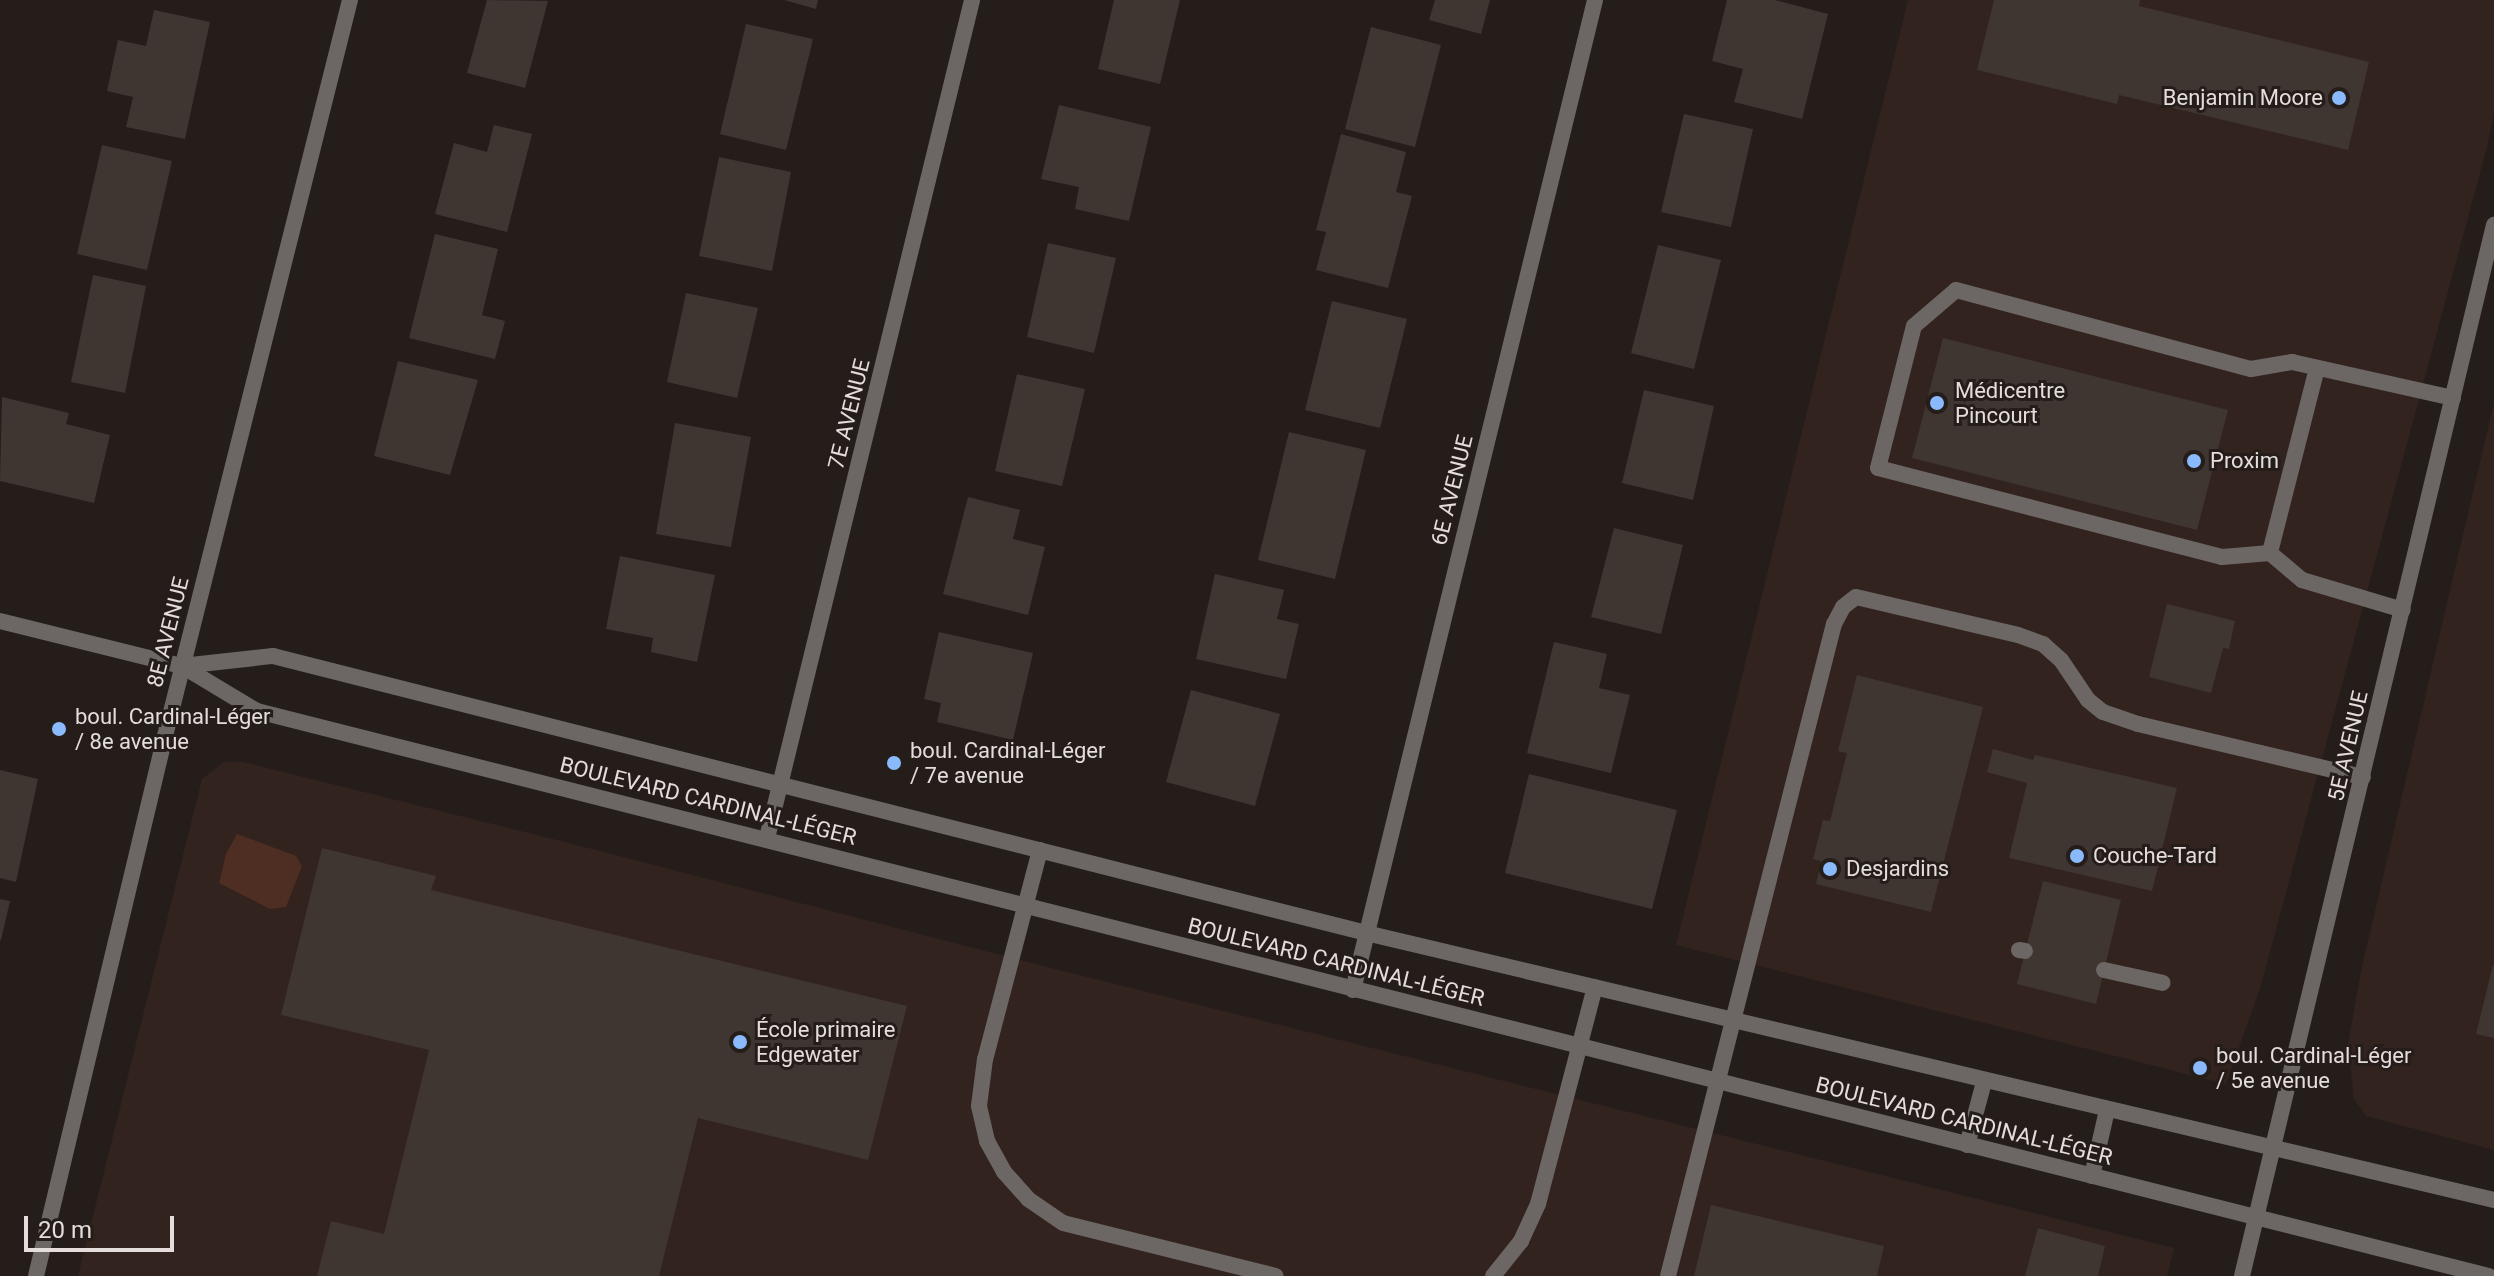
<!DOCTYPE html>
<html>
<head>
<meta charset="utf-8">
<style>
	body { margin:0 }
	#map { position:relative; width:2494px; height:1276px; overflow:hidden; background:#251d1a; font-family:Roboto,sans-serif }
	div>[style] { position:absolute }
	.built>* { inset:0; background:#32231e }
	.green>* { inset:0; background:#4e2e23 }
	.building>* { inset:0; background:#3f3632 }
	.service>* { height:16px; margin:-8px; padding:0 8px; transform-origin:8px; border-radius:8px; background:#6c6765 }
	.minor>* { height:16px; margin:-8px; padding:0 8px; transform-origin:8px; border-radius:8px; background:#6c6765 }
	.tertiary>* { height:16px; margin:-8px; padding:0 8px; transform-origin:8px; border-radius:8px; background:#6c6765 }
	.dots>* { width:22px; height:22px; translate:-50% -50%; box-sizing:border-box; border:4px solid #251d1a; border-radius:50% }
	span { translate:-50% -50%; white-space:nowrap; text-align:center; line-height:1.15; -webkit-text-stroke:6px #251d1a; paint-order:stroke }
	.poi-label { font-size:22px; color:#e4dddb }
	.right { translate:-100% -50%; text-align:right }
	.left { translate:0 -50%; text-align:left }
	.street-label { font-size:22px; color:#e4dddb }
	.scale { position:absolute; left:24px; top:1216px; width:150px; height:36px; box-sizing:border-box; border:4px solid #e4dddb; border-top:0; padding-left:10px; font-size:24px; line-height:28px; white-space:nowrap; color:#e4dddb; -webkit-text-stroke:6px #251d1a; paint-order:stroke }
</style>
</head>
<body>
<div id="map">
	<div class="built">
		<i style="clip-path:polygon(1908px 0,2494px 0,2494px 113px,2487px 147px,2260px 989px,2226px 1084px,1676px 945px)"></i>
		<i style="clip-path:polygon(2494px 402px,2494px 1150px,2366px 1116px,2354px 1099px,2348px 1044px,2361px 971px)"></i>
		<i style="clip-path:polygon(224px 762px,243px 762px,565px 842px,1047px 967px,2174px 1248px,2167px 1276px,78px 1276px,202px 779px)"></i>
	</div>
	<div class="green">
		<i style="clip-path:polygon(237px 834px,296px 856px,302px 866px,286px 907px,270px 909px,219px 883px,226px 854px)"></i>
	</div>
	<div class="building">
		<i style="clip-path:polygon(487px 0,548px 1px,525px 88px,467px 73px)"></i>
		<i style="clip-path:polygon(784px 0,818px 0,816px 9px)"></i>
		<i style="clip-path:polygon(1114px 0,1180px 0,1160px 84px,1098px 69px)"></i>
		<i style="clip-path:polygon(1435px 0,1490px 0,1481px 34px,1429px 20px)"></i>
		<i style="clip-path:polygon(1727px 0,1775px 0,1828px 14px,1802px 119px,1734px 102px,1743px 69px,1712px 61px)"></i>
		<i style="clip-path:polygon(1994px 0,2140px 0,2139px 6px,2369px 62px,2348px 150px,2119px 95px,2117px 104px,1977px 70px)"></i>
		<i style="clip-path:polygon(154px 10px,210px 22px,185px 139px,126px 127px,133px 97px,107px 91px,118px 40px,146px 46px)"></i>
		<i style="clip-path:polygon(746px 24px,813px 39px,786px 150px,720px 134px)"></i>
		<i style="clip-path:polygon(1371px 27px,1441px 45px,1415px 147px,1345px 129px)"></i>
		<i style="clip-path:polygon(1059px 105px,1151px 127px,1129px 221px,1075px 209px,1079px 187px,1041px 179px)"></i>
		<i style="clip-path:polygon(1684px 114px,1753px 129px,1731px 227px,1661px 212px)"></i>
		<i style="clip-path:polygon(494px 125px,532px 134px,507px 232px,435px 214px,454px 143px,487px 152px)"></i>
		<i style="clip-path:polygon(1341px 134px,1406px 152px,1396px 192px,1412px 196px,1388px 288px,1316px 270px,1326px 232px,1316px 230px)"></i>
		<i style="clip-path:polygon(102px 145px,172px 161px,147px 270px,77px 254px)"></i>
		<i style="clip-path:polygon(719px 157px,791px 172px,772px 271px,699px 256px)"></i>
		<i style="clip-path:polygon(435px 234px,498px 249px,482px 315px,505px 321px,495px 359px,409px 338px)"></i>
		<i style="clip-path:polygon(1048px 243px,1116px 258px,1094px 353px,1027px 337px)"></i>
		<i style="clip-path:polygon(1658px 245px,1721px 260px,1694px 369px,1631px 353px)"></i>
		<i style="clip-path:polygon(93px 275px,146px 286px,125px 393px,71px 382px)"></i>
		<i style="clip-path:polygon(686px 293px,758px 308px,737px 398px,667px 382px)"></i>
		<i style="clip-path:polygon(1332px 301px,1407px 319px,1380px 428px,1305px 410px)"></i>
		<i style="clip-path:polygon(1943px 338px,2228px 410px,2197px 530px,1912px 458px)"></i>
		<i style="clip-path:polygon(398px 361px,478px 380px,450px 475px,374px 456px)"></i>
		<i style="clip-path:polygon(1017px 374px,1085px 389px,1062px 486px,995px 471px)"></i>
		<i style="clip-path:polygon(1644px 390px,1714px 406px,1693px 500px,1622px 483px)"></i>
		<i style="clip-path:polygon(2px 397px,69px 413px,66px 424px,110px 435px,94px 503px,0 481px)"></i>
		<i style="clip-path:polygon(675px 423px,751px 437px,731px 547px,656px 534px)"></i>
		<i style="clip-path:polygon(1289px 432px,1366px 450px,1335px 579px,1258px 560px)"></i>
		<i style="clip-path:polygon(968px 497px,1020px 510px,1013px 539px,1045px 547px,1028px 615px,943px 594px)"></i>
		<i style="clip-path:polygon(1614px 528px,1683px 545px,1661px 634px,1591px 617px)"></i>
		<i style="clip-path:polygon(620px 556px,715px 575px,697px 662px,651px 652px,653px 638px,606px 629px)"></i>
		<i style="clip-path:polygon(1215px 574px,1284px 590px,1277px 619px,1299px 624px,1286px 679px,1196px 659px)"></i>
		<i style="clip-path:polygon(2167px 604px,2235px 621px,2229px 649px,2223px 648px,2211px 693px,2149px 677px)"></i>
		<i style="clip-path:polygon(939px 632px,1033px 653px,1013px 740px,937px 722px,941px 703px,924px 699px)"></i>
		<i style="clip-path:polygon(1554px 642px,1607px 654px,1599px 688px,1630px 695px,1611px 773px,1527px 753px)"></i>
		<i style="clip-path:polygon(1857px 675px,1983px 707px,1931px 912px,1816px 884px,1821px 861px,1813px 859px,1823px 820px,1830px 821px,1847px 753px,1838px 751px)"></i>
		<i style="clip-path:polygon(1191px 690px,1280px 714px,1255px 806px,1166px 782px)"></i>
		<i style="clip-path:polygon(1993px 749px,2033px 760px,2035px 755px,2177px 788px,2152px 891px,2009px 858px,2027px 783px,1987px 772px)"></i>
		<i style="clip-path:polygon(0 770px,38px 779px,16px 882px,0 878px)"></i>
		<i style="clip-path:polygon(1529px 774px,1677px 810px,1652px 909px,1505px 873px)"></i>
		<i style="clip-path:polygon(322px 848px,436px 876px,431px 890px,907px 1006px,868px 1160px,698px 1118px,659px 1276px,317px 1276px,331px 1221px,384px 1234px,429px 1050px,281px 1015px)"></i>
		<i style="clip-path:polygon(2043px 881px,2121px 900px,2096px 1004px,2017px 984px)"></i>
		<i style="clip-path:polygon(0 899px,10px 901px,1px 940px,0 940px)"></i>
		<i style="clip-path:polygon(2493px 965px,2494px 965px,2494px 1038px,2476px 1034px)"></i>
		<i style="clip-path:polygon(1711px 1205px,1884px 1246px,1877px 1276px,1694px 1276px)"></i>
		<i style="clip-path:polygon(2038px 1228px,2105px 1246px,2098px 1276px,2025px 1276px)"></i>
	</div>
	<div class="service">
		<i style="left:2317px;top:368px;width:191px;rotate:104.3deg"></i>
		<i style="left:2270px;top:553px;width:42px;rotate:40.2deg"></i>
		<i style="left:2302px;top:580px;width:105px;rotate:16.5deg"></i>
		<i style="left:2270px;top:553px;width:48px;rotate:175.2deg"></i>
		<i style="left:2222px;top:557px;width:355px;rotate:-165.5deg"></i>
		<i style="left:1878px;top:468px;width:146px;rotate:-75.8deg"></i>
		<i style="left:1914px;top:326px;width:55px;rotate:-40.6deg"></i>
		<i style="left:1956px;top:290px;width:305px;rotate:15deg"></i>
		<i style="left:2251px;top:369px;width:42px;rotate:-9.7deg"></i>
		<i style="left:2292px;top:362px;width:165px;rotate:12.6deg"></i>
		<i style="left:1040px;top:850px;width:216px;rotate:104.7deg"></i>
		<i style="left:985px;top:1059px;width:47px;rotate:97.3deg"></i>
		<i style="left:979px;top:1106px;width:36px;rotate:77deg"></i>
		<i style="left:987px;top:1141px;width:35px;rotate:61deg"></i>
		<i style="left:1004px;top:1172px;width:36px;rotate:48deg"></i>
		<i style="left:1028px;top:1199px;width:42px;rotate:34.4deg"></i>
		<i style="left:1063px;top:1223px;width:219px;rotate:14deg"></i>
		<i style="left:2019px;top:950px;width:6px;rotate:9deg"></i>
		<i style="left:2104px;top:970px;width:60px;rotate:12.4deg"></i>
		<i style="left:1967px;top:1145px;width:65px;rotate:-74.9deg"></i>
		<i style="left:2092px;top:1176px;width:68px;rotate:-77.2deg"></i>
		<i style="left:1493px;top:1276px;width:45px;rotate:-51.3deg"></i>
		<i style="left:1521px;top:1241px;width:41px;rotate:-65.3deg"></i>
		<i style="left:1538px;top:1204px;width:224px;rotate:-75.3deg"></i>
		<i style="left:1668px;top:1276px;width:673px;rotate:-75.72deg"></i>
		<i style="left:1834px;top:624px;width:19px;rotate:-62deg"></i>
		<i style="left:1843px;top:607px;width:16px;rotate:-38deg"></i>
		<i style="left:1856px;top:597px;width:166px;rotate:13.2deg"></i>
		<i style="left:2018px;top:635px;width:27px;rotate:20deg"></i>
		<i style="left:2043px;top:644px;width:24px;rotate:42deg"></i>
		<i style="left:2061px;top:660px;width:48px;rotate:56deg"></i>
		<i style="left:2088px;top:700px;width:19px;rotate:39deg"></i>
		<i style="left:2103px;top:712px;width:37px;rotate:19deg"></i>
		<i style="left:2138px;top:724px;width:231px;rotate:13.3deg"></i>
	</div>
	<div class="minor">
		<i style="left:767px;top:838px;width:863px;rotate:-76.25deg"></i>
		<i style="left:1353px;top:990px;width:1019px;rotate:-76.26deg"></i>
		<i style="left:36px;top:1276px;width:555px;rotate:-76.56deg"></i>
		<i style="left:165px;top:736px;width:759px;rotate:-75.89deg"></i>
	</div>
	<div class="tertiary">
		<i style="left:0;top:621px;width:187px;rotate:13.9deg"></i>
		<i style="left:182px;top:666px;width:87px;rotate:31deg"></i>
		<i style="left:257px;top:711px;width:2302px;rotate:14.21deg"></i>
		<i style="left:182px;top:666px;width:92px;rotate:-6.3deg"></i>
		<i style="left:273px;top:656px;width:1128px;rotate:14.22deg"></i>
		<i style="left:1366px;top:933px;width:1159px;rotate:13.32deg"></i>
		<i style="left:2242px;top:1276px;width:1081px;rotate:-76.52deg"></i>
	</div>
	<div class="dots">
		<i style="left:2339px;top:98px;background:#8bbafc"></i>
		<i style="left:1937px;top:403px;background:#8bbafc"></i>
		<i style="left:2194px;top:461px;background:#8bbafc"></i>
		<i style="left:59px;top:729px;background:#8bbafc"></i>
		<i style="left:894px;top:763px;background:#8bbafc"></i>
		<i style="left:2077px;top:856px;background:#8bbafc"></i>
		<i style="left:1830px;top:869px;background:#8bbafc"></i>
		<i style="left:740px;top:1042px;background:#8bbafc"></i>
		<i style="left:2200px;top:1068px;background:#8bbafc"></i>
	</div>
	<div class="poi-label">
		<span class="right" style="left:2323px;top:98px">Benjamin Moore</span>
		<span class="left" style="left:1955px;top:403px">Médicentre<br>Pincourt</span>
		<span class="left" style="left:2210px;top:461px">Proxim</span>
		<span class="left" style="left:75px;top:729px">boul. Cardinal-Léger<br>/ 8e avenue</span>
		<span class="left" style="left:910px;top:763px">boul. Cardinal-Léger<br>/ 7e avenue</span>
		<span class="left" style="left:2093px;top:856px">Couche-Tard</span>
		<span class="left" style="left:1846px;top:869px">Desjardins</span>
		<span class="left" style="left:756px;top:1042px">École primaire<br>Edgewater</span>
		<span class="left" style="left:2216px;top:1068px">boul. Cardinal-Léger<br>/ 5e avenue</span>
	</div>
	<div class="street-label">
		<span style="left:849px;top:414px;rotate:-76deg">7E AVENUE</span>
		<span style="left:1452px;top:490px;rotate:-76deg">6E AVENUE</span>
		<span style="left:168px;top:632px;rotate:-76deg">8E AVENUE</span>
		<span style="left:2348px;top:746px;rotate:-77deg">5E AVENUE</span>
		<span style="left:708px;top:801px;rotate:14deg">BOULEVARD CARDINAL-LÉGER</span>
		<span style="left:1336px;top:962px;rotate:14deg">BOULEVARD CARDINAL-LÉGER</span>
		<span style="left:1964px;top:1121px;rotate:14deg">BOULEVARD CARDINAL-LÉGER</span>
	</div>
	<div class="scale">20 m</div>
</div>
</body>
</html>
